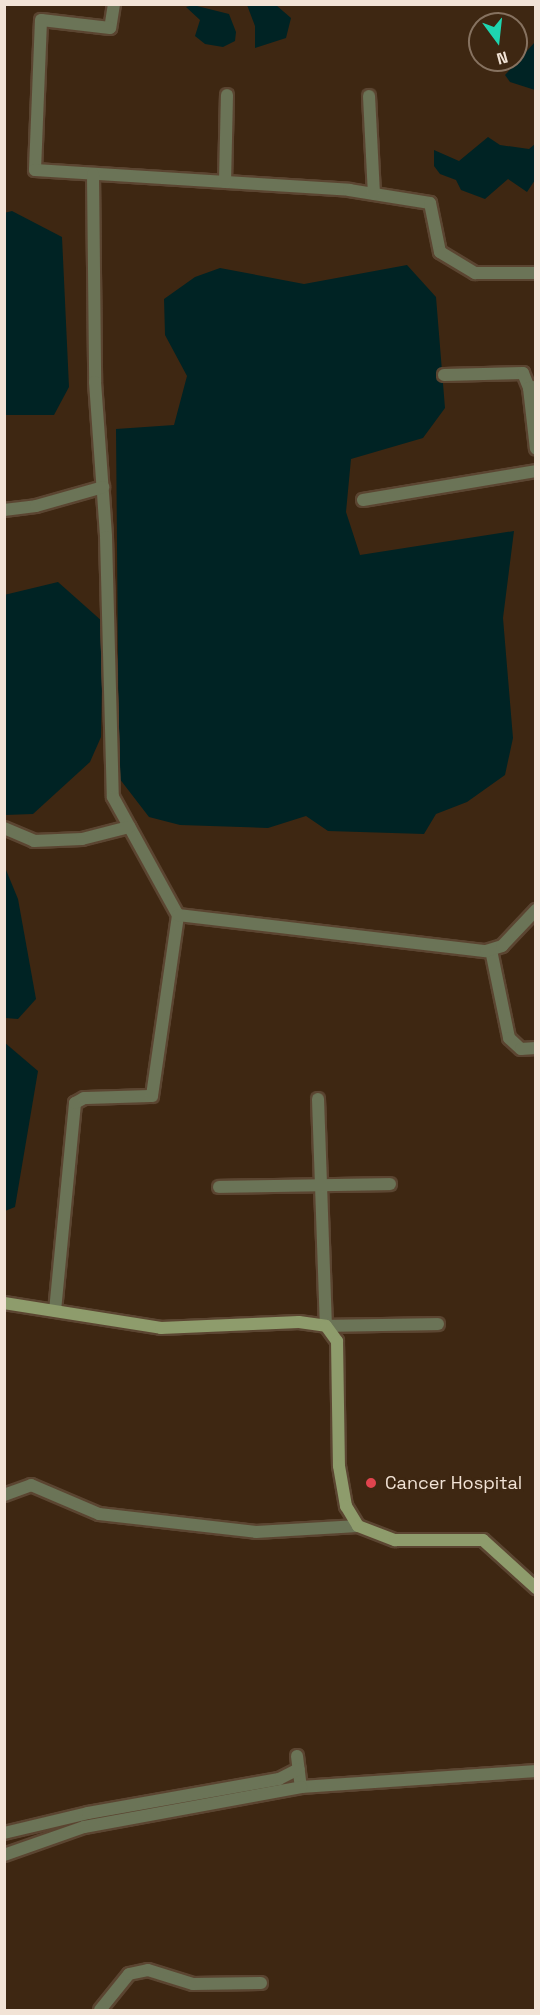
<!DOCTYPE html>
<html>
<head>
<meta charset="utf-8">
<style>
	body { margin:0 }
	#map { position:relative; width:540px; height:2015px; overflow:hidden; background:#3e2712; font-family:"Space Grotesk",sans-serif }
	div>[style] { position:absolute }
	.water>* { inset:0; background:#002324 }
	.roads { filter:drop-shadow(2px 0 #5b4531) drop-shadow(-2px 0 #5b4531) drop-shadow(0 2px #5b4531) drop-shadow(0 -2px #5b4531) }
	.street>* { height:12px; margin:-6px; padding:0 6px; transform-origin:6px; border-radius:6px; background:#6b7457 }
	.secondary>* { height:12px; margin:-6px; padding:0 6px; transform-origin:6px; border-radius:6px; background:#8e9c6c }
	.dots>* { width:16px; height:16px; translate:-50% -50%; box-sizing:border-box; border:3px solid #3e2712; border-radius:50% }
	span { translate:-50% -50%; white-space:nowrap; text-align:center; line-height:1.15; -webkit-text-stroke:6px #3e2712; paint-order:stroke }
	.poi-label { font-size:18px; color:#f2e3d6 }
	.left { translate:0 -50%; text-align:left }
	.frame { position:absolute; inset:0; border:6px solid #f2e3d6; pointer-events:none }
	.north { position:absolute; left:468px; top:12px; width:60px; height:60px; box-sizing:border-box; background:#3e2712; border:2px solid #867260; border-radius:50%; rotate:165deg; font-size:16px; font-weight:700; line-height:24px; text-align:center; color:#f2e3d6 }
	.north::after { content:''; display:block; margin:auto; width:21px; height:27px; background:#1ed5b0; clip-path:polygon(50% 0,100% 100%,50% 72%,0 100%) }
</style>
</head>
<body>
<div id="map">
	<div class="water">
		<i style="clip-path:polygon(193px 5px,229px 14px,236px 32px,235px 41px,223px 47px,205px 44px,195px 36px,200px 20px,186px 7px)"></i>
		<i style="clip-path:polygon(247px 5px,276px 5px,291px 18px,286px 38px,255px 48px,255px 26px)"></i>
		<i style="clip-path:polygon(535px 42px,535px 90px,510px 82px,505px 75px)"></i>
		<i style="clip-path:polygon(488px 137px,500px 145px,529px 149px,535px 144px,535px 180px,527px 192px,508px 179px,485px 199px,461px 190px,456px 180px,440px 174px,434px 166px,434px 150px,459px 161px)"></i>
		<i style="clip-path:polygon(12px 211px,62px 237px,69px 387px,54px 415px,5px 415px,4px 213px)"></i>
		<i style="clip-path:polygon(407px 265px,436px 297px,445px 408px,423px 438px,351px 459px,346px 512px,360px 555px,514px 531px,503px 618px,513px 738px,505px 775px,467px 802px,436px 814px,424px 834px,328px 831px,306px 816px,268px 828px,180px 825px,149px 817px,119px 778px,116px 429px,174px 425px,187px 376px,165px 335px,164px 299px,195px 277px,220px 268px,304px 284px)"></i>
		<i style="clip-path:polygon(58px 582px,103px 622px,101px 737px,90px 762px,33px 814px,5px 815px,4px 595px)"></i>
		<i style="clip-path:polygon(4px 865px,18px 899px,36px 999px,18px 1019px,5px 1018px)"></i>
		<i style="clip-path:polygon(4px 1042px,38px 1071px,15px 1207px,5px 1211px)"></i>
	</div>
	<div class="roads">
		<div class="street">
			<i style="left:114px;top:4px;width:24px;rotate:99deg"></i>
			<i style="left:110px;top:28px;width:69px;rotate:-173.4deg"></i>
			<i style="left:41px;top:20px;width:150px;rotate:92.3deg"></i>
			<i style="left:35px;top:170px;width:315px;rotate:3.6deg"></i>
			<i style="left:349px;top:190px;width:82px;rotate:9.1deg"></i>
			<i style="left:430px;top:203px;width:50px;rotate:78.5deg"></i>
			<i style="left:440px;top:252px;width:41px;rotate:31deg"></i>
			<i style="left:475px;top:273px;width:61px"></i>
			<i style="left:369px;top:96px;width:98px;rotate:87.1deg"></i>
			<i style="left:93px;top:174px;width:208px;rotate:89.4deg"></i>
			<i style="left:95px;top:382px;width:155px;rotate:85.9deg"></i>
			<i style="left:106px;top:537px;width:260px;rotate:88.5deg"></i>
			<i style="left:113px;top:797px;width:135px;rotate:61.2deg"></i>
			<i style="left:225px;top:182px;width:87px;rotate:-88.7deg"></i>
			<i style="left:444px;top:375px;width:79px;rotate:-1.5deg"></i>
			<i style="left:523px;top:373px;width:16px;rotate:68deg"></i>
			<i style="left:535px;top:387px;width:6px;rotate:171deg"></i>
			<i style="left:529px;top:388px;width:61px;rotate:83.5deg"></i>
			<i style="left:363px;top:500px;width:175px;rotate:-9.5deg"></i>
			<i style="left:4px;top:510px;width:32px;rotate:-7deg"></i>
			<i style="left:36px;top:506px;width:70px;rotate:-15.8deg"></i>
			<i style="left:4px;top:828px;width:33px;rotate:23deg"></i>
			<i style="left:34px;top:841px;width:48px;rotate:-2.4deg"></i>
			<i style="left:82px;top:839px;width:49px;rotate:-14.3deg"></i>
			<i style="left:491px;top:950px;width:90px;rotate:78.4deg"></i>
			<i style="left:509px;top:1038px;width:16px;rotate:43deg"></i>
			<i style="left:521px;top:1049px;width:15px;rotate:-4deg"></i>
			<i style="left:318px;top:1099px;width:227px;rotate:88deg"></i>
			<i style="left:326px;top:1326px;width:112px;rotate:-1deg"></i>
			<i style="left:219px;top:1187px;width:171px;rotate:-1deg"></i>
			<i style="left:55px;top:1311px;width:209px;rotate:-84.5deg"></i>
			<i style="left:75px;top:1103px;width:10px;rotate:-29deg"></i>
			<i style="left:84px;top:1098px;width:68px;rotate:-1.7deg"></i>
			<i style="left:152px;top:1096px;width:183px;rotate:-81.8deg"></i>
			<i style="left:178px;top:915px;width:310px;rotate:6.7deg"></i>
			<i style="left:486px;top:951px;width:17px;rotate:-17deg"></i>
			<i style="left:502px;top:946px;width:50px;rotate:-46.6deg"></i>
			<i style="left:4px;top:1495px;width:29px;rotate:-20deg"></i>
			<i style="left:31px;top:1485px;width:74px;rotate:23.1deg"></i>
			<i style="left:99px;top:1514px;width:158px;rotate:6.5deg"></i>
			<i style="left:256px;top:1532px;width:102px;rotate:-3.4deg"></i>
			<i style="left:297px;top:1756px;width:31px;rotate:83deg"></i>
			<i style="left:301px;top:1787px;width:236px;rotate:-3.9deg"></i>
			<i style="left:4px;top:1833px;width:86px;rotate:-13.4deg"></i>
			<i style="left:88px;top:1813px;width:194px;rotate:-10.1deg"></i>
			<i style="left:279px;top:1779px;width:22px;rotate:-27deg"></i>
			<i style="left:4px;top:1855px;width:85px;rotate:-19.3deg"></i>
			<i style="left:84px;top:1827px;width:221px;rotate:-10.4deg"></i>
			<i style="left:100px;top:2010px;width:46px;rotate:-51.1deg"></i>
			<i style="left:129px;top:1974px;width:19px;rotate:-12deg"></i>
			<i style="left:148px;top:1970px;width:47px;rotate:17.3deg"></i>
			<i style="left:193px;top:1984px;width:68px;rotate:-0.8deg"></i>
		</div>
		<div class="secondary">
			<i style="left:4px;top:1303px;width:159px;rotate:9deg"></i>
			<i style="left:161px;top:1328px;width:138px;rotate:-2.5deg"></i>
			<i style="left:299px;top:1322px;width:27px;rotate:8deg"></i>
			<i style="left:326px;top:1326px;width:19px;rotate:54deg"></i>
			<i style="left:337px;top:1341px;width:125px;rotate:89.1deg"></i>
			<i style="left:339px;top:1466px;width:41px;rotate:80.1deg"></i>
			<i style="left:346px;top:1506px;width:23px;rotate:59deg"></i>
			<i style="left:358px;top:1526px;width:40px;rotate:21deg"></i>
			<i style="left:395px;top:1540px;width:88px"></i>
			<i style="left:483px;top:1540px;width:72px;rotate:42.2deg"></i>
		</div>
	</div>
	<div class="dots">
		<i style="left:371px;top:1483px;background:#e0444e"></i>
	</div>
	<div class="poi-label">
		<span class="left" style="left:385px;top:1483px">Cancer Hospital</span>
	</div>
	<div class="frame"></div>
	<div class="north">N</div>
</div>
</body>
</html>
